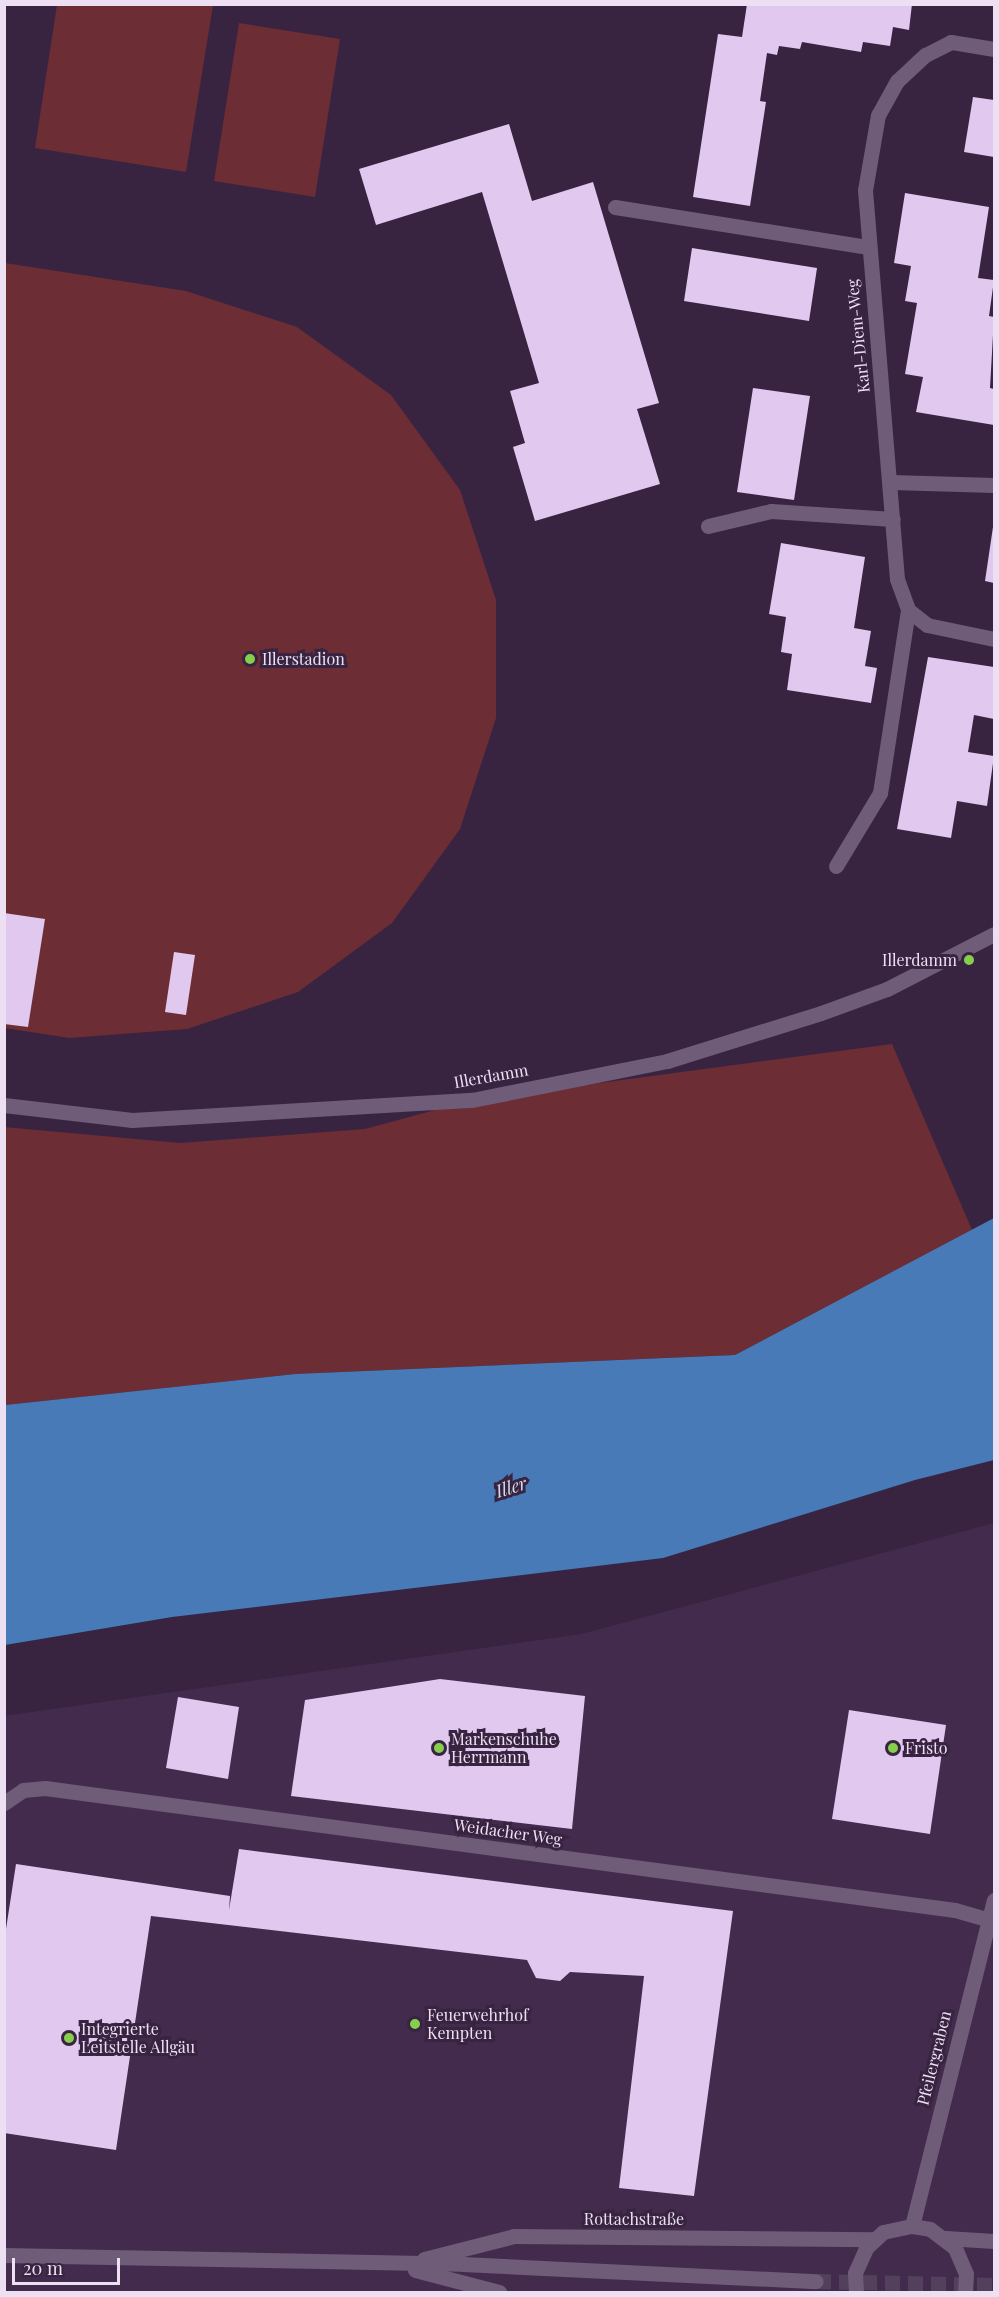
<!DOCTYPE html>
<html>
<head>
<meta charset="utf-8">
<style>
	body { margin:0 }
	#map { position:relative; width:999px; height:2297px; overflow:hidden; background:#382441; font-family:"Playfair Display",serif }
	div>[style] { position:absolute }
	.built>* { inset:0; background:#432b4e }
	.green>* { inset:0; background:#6c2d35 }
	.water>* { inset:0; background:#477ab7 }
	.building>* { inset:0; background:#e1c8ee }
	.minor-tunnel>* { height:15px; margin-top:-7.5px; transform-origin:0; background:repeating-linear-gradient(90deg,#53405c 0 15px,transparent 0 23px) }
	.minor>* { height:15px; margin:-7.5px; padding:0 7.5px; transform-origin:7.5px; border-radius:7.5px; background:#6f5c78 }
	.dots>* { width:16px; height:16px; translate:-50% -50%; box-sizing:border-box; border:3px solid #382441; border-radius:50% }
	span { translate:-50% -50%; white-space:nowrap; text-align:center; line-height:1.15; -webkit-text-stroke:6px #382441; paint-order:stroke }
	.street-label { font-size:16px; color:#ede0f3 }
	.poi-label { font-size:16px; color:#ede0f3 }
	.left { translate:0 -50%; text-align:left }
	.right { translate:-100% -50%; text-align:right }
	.water-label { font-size:18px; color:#cfdced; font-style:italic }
	.frame { position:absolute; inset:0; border:6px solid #ede0f3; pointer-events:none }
	.scale { position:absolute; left:12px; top:2258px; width:108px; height:27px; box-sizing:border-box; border:3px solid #ede0f3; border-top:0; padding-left:8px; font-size:18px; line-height:21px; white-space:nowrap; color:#ede0f3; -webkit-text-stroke:4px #382441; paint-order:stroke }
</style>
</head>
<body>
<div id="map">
	<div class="built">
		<i style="clip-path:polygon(994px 1523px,994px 2292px,5px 2292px,4px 1716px,582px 1634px)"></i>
	</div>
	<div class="green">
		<i style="clip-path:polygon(57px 5px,213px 5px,186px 172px,35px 148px)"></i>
		<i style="clip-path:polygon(239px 23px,340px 39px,315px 197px,214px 181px)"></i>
		<i style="clip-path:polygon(5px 263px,186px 291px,297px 327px,391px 395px,460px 490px,496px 600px,496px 718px,460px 829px,392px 923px,298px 992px,187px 1029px,69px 1038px,5px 1028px)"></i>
		<i style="clip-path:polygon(892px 1044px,972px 1230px,735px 1355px,295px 1374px,5px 1405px,4px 1127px,180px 1143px,365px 1129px,472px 1100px)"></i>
	</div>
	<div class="water">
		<i style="clip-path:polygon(994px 1218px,994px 1460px,915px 1480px,663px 1558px,172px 1617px,5px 1645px,5px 1405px,295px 1374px,735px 1355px)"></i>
	</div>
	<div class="building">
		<i style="clip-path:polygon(747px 4px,912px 4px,909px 30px,893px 27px,890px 46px,863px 42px,861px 52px,802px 42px,800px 49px,779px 46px,777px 55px,767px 53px,760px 101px,766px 102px,750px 206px,693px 197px,718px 34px,742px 37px)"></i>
		<i style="clip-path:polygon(973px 97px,994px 100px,994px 157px,964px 152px)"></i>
		<i style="clip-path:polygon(509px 124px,532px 201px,593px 182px,659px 403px,637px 409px,660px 484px,535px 521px,513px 447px,525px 443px,510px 391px,539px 383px,482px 192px,376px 225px,359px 169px)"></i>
		<i style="clip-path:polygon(905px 193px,989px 207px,978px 278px,994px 280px,989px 316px,994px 317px,990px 388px,994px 389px,994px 425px,916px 412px,923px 377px,905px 374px,917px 303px,905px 301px,911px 266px,894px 263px)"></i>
		<i style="clip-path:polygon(692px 248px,817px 268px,809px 321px,684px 301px)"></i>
		<i style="clip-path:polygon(753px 388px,810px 396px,794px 500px,737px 492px)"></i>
		<i style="clip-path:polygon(993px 527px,994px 527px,994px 583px,985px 581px)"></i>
		<i style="clip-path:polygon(781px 543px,865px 557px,854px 628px,871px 631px,865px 666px,877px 668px,871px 703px,787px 690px,792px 654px,781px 652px,786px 617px,769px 614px)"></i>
		<i style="clip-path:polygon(928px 657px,994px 667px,994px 719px,974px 715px,968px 752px,994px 756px,987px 806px,957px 801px,951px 838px,897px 829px)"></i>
		<i style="clip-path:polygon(4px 913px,45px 919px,28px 1027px,4px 1024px)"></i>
		<i style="clip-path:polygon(174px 952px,195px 955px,186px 1015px,165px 1012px)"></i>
		<i style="clip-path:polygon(440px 1679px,585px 1696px,572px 1829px,291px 1796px,305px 1700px)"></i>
		<i style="clip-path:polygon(178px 1697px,239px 1707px,228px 1779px,166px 1768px)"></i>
		<i style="clip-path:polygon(849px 1710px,946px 1725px,930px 1834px,832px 1819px)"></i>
		<i style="clip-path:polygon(239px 1849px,733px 1911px,694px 2196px,619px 2188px,644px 1976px,570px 1972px,560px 1981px,536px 1978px,527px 1960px,151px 1916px,116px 2150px,4px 2133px,4px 1942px,16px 1864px,230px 1896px,229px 1910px)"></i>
	</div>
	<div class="minor-tunnel">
		<i style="left:816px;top:2281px;width:178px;rotate:1.3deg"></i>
	</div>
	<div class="minor">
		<i style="left:994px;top:49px;width:44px;rotate:-170.8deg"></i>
		<i style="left:951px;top:42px;width:29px;rotate:153deg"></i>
		<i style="left:925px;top:55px;width:38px;rotate:137deg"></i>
		<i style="left:897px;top:81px;width:39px;rotate:119deg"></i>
		<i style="left:878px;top:115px;width:76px;rotate:99.8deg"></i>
		<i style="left:865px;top:190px;width:390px;rotate:85.3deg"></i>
		<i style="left:897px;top:579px;width:33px;rotate:70deg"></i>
		<i style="left:908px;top:610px;width:24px;rotate:38deg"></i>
		<i style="left:927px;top:625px;width:68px;rotate:11.8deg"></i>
		<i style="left:615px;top:207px;width:255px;rotate:9deg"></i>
		<i style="left:891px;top:482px;width:103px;rotate:1.7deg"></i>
		<i style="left:708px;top:526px;width:65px;rotate:-13.4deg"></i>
		<i style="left:771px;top:511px;width:122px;rotate:3.8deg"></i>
		<i style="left:836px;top:866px;width:85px;rotate:-58.9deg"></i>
		<i style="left:880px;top:793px;width:185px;rotate:-81.3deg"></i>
		<i style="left:4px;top:1105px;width:129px;rotate:6.7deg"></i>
		<i style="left:132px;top:1120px;width:341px;rotate:-3.4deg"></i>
		<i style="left:472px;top:1100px;width:199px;rotate:-11.3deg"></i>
		<i style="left:667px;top:1061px;width:161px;rotate:-17.3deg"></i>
		<i style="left:821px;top:1013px;width:70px;rotate:-20deg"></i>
		<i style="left:887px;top:989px;width:120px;rotate:-27.2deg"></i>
		<i style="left:4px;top:1803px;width:23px;rotate:-34deg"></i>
		<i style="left:23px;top:1790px;width:22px;rotate:-5deg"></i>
		<i style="left:45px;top:1788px;width:918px;rotate:7.64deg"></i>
		<i style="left:955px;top:1910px;width:33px;rotate:16deg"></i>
		<i style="left:912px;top:2226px;width:336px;rotate:-75.9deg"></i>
		<i style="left:946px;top:2238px;width:48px;rotate:3.6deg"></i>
		<i style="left:4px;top:2255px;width:459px;rotate:1.1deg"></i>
		<i style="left:463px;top:2264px;width:353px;rotate:2.8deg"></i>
		<i style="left:424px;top:2259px;width:93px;rotate:-14.3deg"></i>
		<i style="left:514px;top:2236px;width:360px;rotate:0.5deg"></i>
		<i style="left:415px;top:2270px;width:87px;rotate:14.7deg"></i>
		<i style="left:856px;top:2292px;width:19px;rotate:-93deg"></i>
		<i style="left:855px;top:2273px;width:27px;rotate:-66deg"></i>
		<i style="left:866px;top:2248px;width:23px;rotate:-43deg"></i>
		<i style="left:883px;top:2232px;width:30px;rotate:-12deg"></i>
		<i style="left:912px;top:2226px;width:18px;rotate:9deg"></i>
		<i style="left:930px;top:2229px;width:31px;rotate:37deg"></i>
		<i style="left:955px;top:2248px;width:28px;rotate:67deg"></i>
		<i style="left:966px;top:2274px;width:18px;rotate:93deg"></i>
	</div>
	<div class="dots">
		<i style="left:250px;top:659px;background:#85cf4d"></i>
		<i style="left:969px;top:960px;background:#85cf4d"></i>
		<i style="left:439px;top:1748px;background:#85cf4d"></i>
		<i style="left:893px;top:1748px;background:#85cf4d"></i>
		<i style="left:415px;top:2024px;background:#85cf4d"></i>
		<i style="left:69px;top:2038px;background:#85cf4d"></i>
	</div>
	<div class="street-label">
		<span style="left:858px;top:336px;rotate:-96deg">Karl-Diem-Weg</span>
		<span style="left:491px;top:1076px;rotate:-10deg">Illerdamm</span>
		<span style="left:508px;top:1832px;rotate:8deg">Weidacher Weg</span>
		<span style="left:934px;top:2058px;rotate:-76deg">Pfeilergraben</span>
		<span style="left:634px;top:2219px">Rottachstraße</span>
	</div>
	<div class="poi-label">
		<span class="left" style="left:262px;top:659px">Illerstadion</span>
		<span class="right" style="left:957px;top:960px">Illerdamm</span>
		<span class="left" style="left:451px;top:1748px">Markenschuhe<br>Herrmann</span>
		<span class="left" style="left:905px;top:1748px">Fristo</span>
		<span class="left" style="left:427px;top:2024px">Feuerwehrhof<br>Kempten</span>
		<span class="left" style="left:81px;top:2038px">Integrierte<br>Leitstelle Allgäu</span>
	</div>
	<div class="water-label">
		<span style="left:511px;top:1487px;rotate:-17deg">Iller</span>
	</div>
	<div class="frame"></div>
	<div class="scale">20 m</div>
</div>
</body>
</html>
